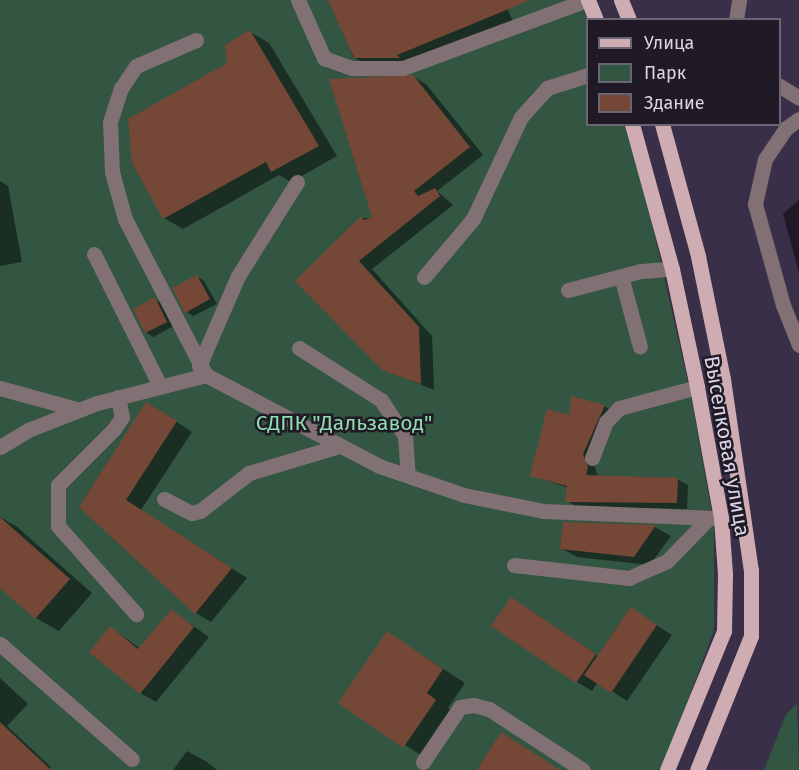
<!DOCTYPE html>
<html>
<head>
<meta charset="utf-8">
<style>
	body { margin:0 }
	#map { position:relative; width:799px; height:770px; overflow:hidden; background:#3a2f49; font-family:"Fira Sans",sans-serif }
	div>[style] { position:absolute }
	.green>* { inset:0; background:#325642 }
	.shadow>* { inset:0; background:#0007 }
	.building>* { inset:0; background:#754736 }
	.minor>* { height:15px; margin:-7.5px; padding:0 7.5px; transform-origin:7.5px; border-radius:7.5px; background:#827174 }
	.major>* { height:15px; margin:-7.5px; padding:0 7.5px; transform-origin:7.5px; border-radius:7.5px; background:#ceacb2 }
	span { translate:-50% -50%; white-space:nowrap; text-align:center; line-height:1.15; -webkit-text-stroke:5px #1f1a26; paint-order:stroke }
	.park-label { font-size:21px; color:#8edcaf }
	.street-label { font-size:21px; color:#dbd5e6 }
	.legend { position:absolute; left:586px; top:18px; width:195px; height:108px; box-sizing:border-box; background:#1f1a26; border:2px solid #6a6573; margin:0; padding:8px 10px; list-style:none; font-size:18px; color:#dbd5e6 }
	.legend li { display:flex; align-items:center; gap:12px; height:30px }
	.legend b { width:30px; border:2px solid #6a6573 }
</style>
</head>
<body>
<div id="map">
	<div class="green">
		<i style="clip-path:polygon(0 0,579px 0,588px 19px,588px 124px,626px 125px,642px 180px,692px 400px,714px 526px,714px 630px,662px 770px,0 770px)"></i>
		<i style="clip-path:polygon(797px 704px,799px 770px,764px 770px,786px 714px)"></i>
	</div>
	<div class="shadow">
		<i style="clip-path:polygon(330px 0,504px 0,515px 27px,375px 69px,353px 57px)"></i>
		<i style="clip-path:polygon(250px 32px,269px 43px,337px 156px,291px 182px,279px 175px,183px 229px,164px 218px,228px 64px)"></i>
		<i style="clip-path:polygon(412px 76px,426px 84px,483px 155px,437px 191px,453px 205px,372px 269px,432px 336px,434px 390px,383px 369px,297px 281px,361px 218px,374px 218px)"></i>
		<i style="clip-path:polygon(0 181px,8px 186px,22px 262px,0 266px)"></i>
		<i style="clip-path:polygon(799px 200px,799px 273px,783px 214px)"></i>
		<i style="clip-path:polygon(196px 276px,204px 281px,217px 304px,193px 316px,186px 311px)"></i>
		<i style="clip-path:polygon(155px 299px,162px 304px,174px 326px,153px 337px,146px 332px)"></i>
		<i style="clip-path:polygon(604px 406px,614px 412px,593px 461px,598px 477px,677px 479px,688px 485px,687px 509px,577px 507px,567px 501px,569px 488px,531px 475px,570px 417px)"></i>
		<i style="clip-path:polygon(163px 413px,192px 432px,141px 510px,247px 578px,211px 622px,196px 613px,81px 506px)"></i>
		<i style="clip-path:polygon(0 517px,16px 526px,92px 593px,59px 631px,36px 618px,0 586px)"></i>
		<i style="clip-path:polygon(564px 523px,655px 527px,671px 536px,650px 565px,577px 557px,561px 548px)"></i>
		<i style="clip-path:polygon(527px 608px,599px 657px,631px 609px,672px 635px,627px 701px,598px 682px,592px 691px,577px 682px)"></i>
		<i style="clip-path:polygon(172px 611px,209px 637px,156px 702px,140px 693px,111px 628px,141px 649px)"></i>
		<i style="clip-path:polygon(388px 633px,465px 683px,448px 708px,458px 714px,427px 759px,340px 703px)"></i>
		<i style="clip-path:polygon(0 678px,28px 704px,7px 726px,51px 767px,48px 770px,0 770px)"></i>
		<i style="clip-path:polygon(187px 751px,207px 762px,217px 770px,173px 770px)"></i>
	</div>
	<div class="building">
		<i style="clip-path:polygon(328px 0,528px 0,528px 1px,397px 55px,400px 58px,354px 58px)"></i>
		<i style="clip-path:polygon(250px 30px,319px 146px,271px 172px,266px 162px,163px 219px,132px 163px,128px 119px,227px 63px,225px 45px)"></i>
		<i style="clip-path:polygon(413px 75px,470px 147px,414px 191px,418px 196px,435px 188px,440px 196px,359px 261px,419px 327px,421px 384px,382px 370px,295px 281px,361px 216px,364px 220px,372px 217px,329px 79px)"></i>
		<i style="clip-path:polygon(197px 275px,210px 299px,185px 313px,172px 288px)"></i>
		<i style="clip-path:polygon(155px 297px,167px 322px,145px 333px,133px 309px)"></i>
		<i style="clip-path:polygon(571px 396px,605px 405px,583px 454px,588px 467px,586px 475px,678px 478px,677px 503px,565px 502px,567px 486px,530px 476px,547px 409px,569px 415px)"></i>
		<i style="clip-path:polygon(146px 402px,177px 421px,126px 500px,232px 568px,195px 614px,79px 507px)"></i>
		<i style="clip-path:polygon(0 517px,70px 579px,35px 619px,0 588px)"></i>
		<i style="clip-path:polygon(563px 522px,656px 525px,634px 557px,560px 549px)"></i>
		<i style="clip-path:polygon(511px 597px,596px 654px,576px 683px,491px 626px)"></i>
		<i style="clip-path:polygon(631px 607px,657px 625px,611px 693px,584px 675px)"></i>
		<i style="clip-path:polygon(172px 609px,194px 627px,140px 694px,89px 652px,110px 626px,138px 649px)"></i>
		<i style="clip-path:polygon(387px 631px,443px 669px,427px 693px,436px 700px,403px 748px,338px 703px)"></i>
		<i style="clip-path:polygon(0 722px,51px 770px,0 770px)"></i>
		<i style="clip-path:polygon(501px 732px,560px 770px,477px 770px)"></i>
	</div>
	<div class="minor">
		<i style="left:298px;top:0;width:64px;rotate:65.9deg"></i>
		<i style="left:324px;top:58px;width:30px;rotate:20deg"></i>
		<i style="left:352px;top:68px;width:51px"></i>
		<i style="left:403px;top:68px;width:196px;rotate:-20.3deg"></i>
		<i style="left:736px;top:20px;width:20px;rotate:-81deg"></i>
		<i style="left:196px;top:40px;width:65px;rotate:156.6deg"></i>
		<i style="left:136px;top:66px;width:27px;rotate:124deg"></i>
		<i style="left:121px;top:88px;width:36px;rotate:108deg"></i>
		<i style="left:110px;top:122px;width:50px;rotate:87.7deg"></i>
		<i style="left:112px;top:172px;width:49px;rotate:74.5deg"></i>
		<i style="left:125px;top:219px;width:176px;rotate:62.6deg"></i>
		<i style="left:780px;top:86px;width:22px;rotate:32deg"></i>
		<i style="left:799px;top:119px;width:16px;rotate:145deg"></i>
		<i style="left:786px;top:128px;width:37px;rotate:124deg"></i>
		<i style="left:765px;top:159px;width:46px;rotate:102.5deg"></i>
		<i style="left:755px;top:204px;width:105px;rotate:74.5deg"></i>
		<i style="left:783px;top:305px;width:43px;rotate:68.2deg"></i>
		<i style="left:94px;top:254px;width:148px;rotate:63.4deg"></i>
		<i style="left:621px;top:276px;width:73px;rotate:75deg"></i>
		<i style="left:424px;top:277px;width:76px;rotate:-49.8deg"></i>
		<i style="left:473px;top:219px;width:113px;rotate:-64.8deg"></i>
		<i style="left:521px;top:117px;width:39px;rotate:-48deg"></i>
		<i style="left:547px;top:88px;width:43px;rotate:-17.6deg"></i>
		<i style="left:568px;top:290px;width:75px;rotate:-14.6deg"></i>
		<i style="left:641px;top:271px;width:31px;rotate:-4deg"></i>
		<i style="left:299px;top:348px;width:97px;rotate:32.4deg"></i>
		<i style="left:381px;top:400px;width:43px;rotate:56.3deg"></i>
		<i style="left:405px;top:436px;width:39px;rotate:86deg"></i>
		<i style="left:199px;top:366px;width:98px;rotate:-66.6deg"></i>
		<i style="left:238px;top:276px;width:111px;rotate:-57.9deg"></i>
		<i style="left:0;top:388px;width:83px;rotate:15.4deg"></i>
		<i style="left:118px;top:397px;width:20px;rotate:79deg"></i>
		<i style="left:122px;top:417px;width:14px;rotate:124deg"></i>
		<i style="left:114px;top:429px;width:79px;rotate:135deg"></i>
		<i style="left:58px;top:485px;width:41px;rotate:90deg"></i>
		<i style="left:58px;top:526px;width:118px;rotate:48.4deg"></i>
		<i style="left:0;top:447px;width:33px;rotate:-31deg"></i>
		<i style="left:28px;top:430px;width:74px;rotate:-21.4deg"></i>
		<i style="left:97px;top:403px;width:113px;rotate:-14.4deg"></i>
		<i style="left:206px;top:375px;width:195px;rotate:27.7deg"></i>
		<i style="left:379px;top:466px;width:90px;rotate:18.8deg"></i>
		<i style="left:464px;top:495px;width:81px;rotate:11.4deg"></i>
		<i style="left:543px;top:511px;width:178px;rotate:2.3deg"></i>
		<i style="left:592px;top:458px;width:39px;rotate:-69deg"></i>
		<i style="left:606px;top:422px;width:19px;rotate:-47deg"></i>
		<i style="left:619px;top:408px;width:81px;rotate:-15.1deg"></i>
		<i style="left:164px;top:499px;width:31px;rotate:27deg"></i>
		<i style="left:192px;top:513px;width:8px;rotate:-14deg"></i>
		<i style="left:200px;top:511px;width:62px;rotate:-37.8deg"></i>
		<i style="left:249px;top:473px;width:94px;rotate:-16.7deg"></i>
		<i style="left:514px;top:565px;width:116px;rotate:6.4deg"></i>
		<i style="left:629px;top:578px;width:42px;rotate:-24.1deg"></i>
		<i style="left:667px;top:561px;width:59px;rotate:-45.7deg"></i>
		<i style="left:0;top:644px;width:175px;rotate:41.1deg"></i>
		<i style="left:423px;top:762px;width:66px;rotate:-56.1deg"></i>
		<i style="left:460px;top:707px;width:14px;rotate:-8deg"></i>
		<i style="left:474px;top:705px;width:16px;rotate:15deg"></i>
		<i style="left:489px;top:709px;width:112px;rotate:33deg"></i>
	</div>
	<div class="major">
		<i style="left:588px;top:0;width:22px;rotate:68deg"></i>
		<i style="left:621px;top:0;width:22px;rotate:68deg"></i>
		<i style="left:632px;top:124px;width:150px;rotate:74.6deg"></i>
		<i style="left:672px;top:269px;width:121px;rotate:78deg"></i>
		<i style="left:697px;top:387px;width:133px;rotate:79.6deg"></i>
		<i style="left:721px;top:518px;width:56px;rotate:85.9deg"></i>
		<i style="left:725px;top:574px;width:57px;rotate:91deg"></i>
		<i style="left:724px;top:631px;width:150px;rotate:112.3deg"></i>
		<i style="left:662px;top:124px;width:137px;rotate:74.7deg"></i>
		<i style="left:698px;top:256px;width:126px;rotate:78.5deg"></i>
		<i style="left:723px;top:379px;width:193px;rotate:81.7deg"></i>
		<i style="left:751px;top:570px;width:66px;rotate:90deg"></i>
		<i style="left:751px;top:636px;width:144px;rotate:111.9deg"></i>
	</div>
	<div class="park-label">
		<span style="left:344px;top:423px">СДПК "Дальзавод"</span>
	</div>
	<div class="street-label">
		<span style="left:727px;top:446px;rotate:80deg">Выселковая улица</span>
	</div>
	<ul class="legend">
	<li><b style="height:8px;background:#ceacb2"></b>Улица</li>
	<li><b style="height:16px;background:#325642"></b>Парк</li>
	<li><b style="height:16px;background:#754736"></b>Здание</li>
	</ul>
</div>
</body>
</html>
